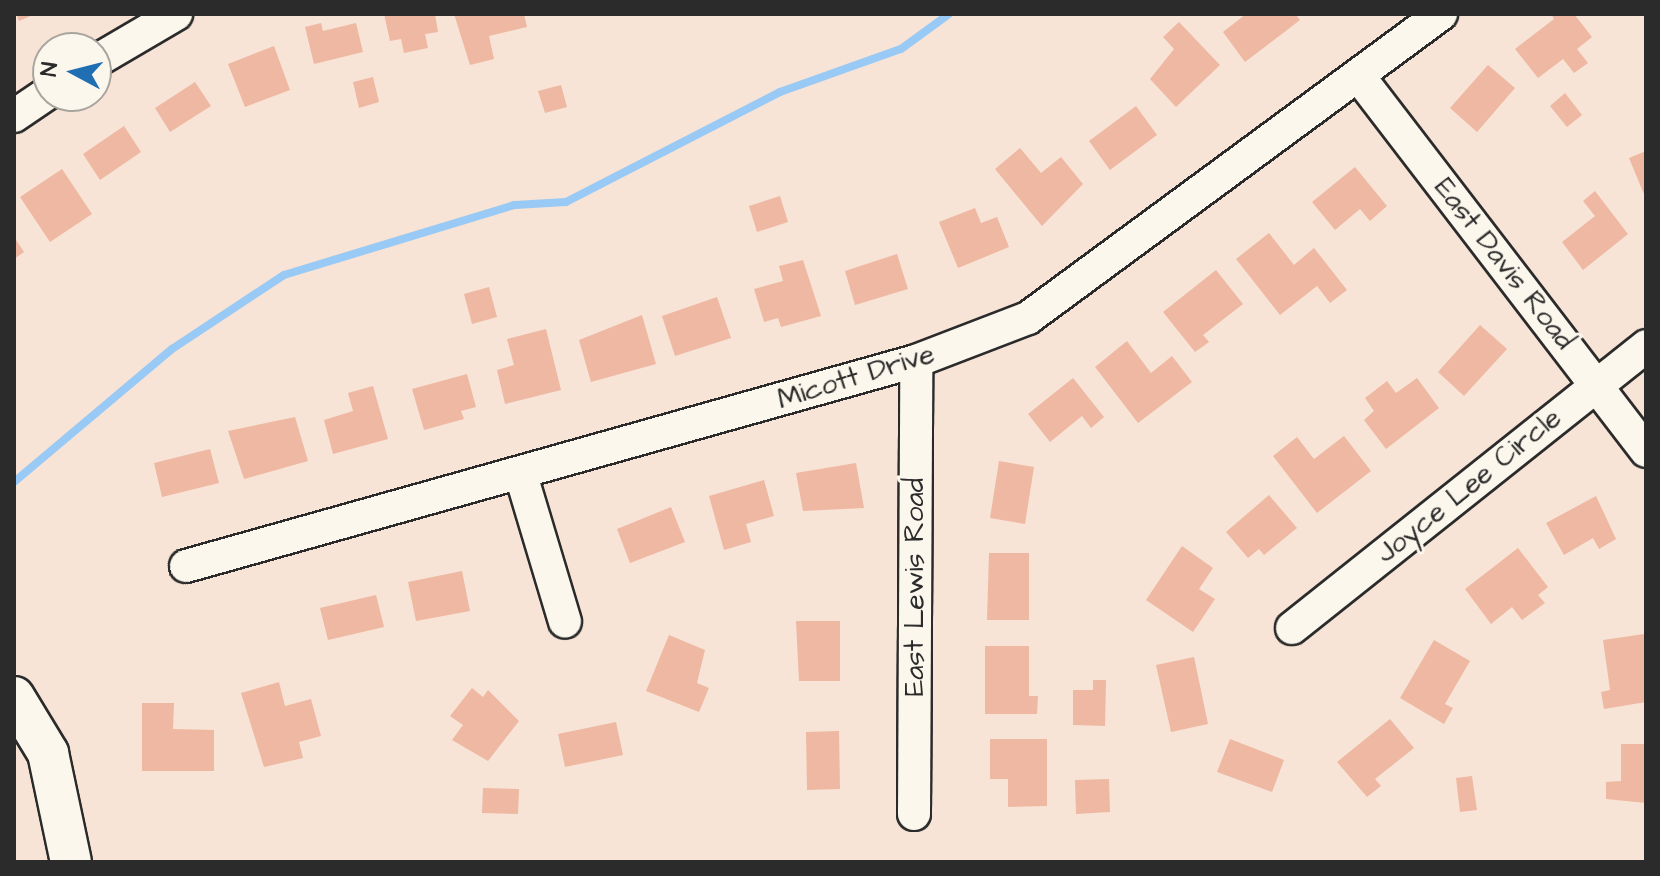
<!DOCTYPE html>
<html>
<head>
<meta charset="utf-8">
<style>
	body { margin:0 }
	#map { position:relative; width:1660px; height:876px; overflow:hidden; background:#f7e4d6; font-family:"Architects Daughter",sans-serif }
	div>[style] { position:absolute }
	.stream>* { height:8px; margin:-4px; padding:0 4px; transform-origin:4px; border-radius:4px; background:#99c9f5 }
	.building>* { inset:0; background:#eeb8a2 }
	.roads { filter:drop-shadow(2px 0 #2b2b2b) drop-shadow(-2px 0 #2b2b2b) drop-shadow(0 2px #2b2b2b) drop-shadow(0 -2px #2b2b2b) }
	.minor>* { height:32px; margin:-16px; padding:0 16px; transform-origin:16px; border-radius:16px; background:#fbf7ec }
	.tertiary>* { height:40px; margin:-20px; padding:0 20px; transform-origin:20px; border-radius:20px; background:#fbf7ec }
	span { translate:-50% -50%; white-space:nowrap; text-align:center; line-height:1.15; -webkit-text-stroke:6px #fbf7ec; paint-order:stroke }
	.street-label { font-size:28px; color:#2b2b2b }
	.frame { position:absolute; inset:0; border:16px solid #2b2b2b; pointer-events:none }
	.north { position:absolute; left:32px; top:32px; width:80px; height:80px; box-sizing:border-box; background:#fbf7ec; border:2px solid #a8a59f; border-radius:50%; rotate:277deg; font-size:22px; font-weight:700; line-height:32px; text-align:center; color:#2b2b2b }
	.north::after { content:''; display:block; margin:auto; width:28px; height:36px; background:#1f6fb2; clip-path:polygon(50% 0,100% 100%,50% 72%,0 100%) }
</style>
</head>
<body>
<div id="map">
	<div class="stream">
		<i style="left:14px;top:482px;width:207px;rotate:-40.1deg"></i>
		<i style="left:172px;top:349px;width:134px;rotate:-33.5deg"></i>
		<i style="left:284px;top:275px;width:241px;rotate:-16.9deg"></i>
		<i style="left:515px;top:205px;width:51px;rotate:-3.4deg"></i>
		<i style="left:566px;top:202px;width:241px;rotate:-27.2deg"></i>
		<i style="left:780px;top:92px;width:128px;rotate:-19.6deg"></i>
		<i style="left:901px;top:49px;width:59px;rotate:-36.1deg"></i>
	</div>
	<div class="building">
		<i style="clip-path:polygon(16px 14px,35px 14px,19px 21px)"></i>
		<i style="clip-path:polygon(384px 14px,435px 14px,438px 32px,425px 34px,428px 48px,404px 53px,401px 39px,390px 41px)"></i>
		<i style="clip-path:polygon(454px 14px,524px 14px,527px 27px,489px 36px,494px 59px,470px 65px)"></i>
		<i style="clip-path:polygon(1246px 14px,1295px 14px,1300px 20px,1245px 62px,1223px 32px)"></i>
		<i style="clip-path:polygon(1551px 14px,1574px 14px,1592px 37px,1577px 49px,1588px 63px,1574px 73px,1563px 59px,1538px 78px,1515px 49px,1554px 19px)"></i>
		<i style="clip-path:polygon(1179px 22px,1220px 65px,1176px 107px,1150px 79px,1174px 49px,1163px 37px)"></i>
		<i style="clip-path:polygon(321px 23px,323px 31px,356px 23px,363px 52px,314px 64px,305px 27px)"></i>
		<i style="clip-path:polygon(274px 46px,290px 90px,245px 107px,228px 64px)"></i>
		<i style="clip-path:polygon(1488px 65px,1515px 88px,1477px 132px,1450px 108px)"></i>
		<i style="clip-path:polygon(373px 77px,379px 102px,359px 108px,353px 82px)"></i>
		<i style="clip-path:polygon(195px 82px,211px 106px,170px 132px,155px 108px)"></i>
		<i style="clip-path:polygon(561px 85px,567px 107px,545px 113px,538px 91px)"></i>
		<i style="clip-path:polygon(1565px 93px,1582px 115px,1567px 127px,1550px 106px)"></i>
		<i style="clip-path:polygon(1136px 106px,1157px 135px,1110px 170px,1089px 141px)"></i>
		<i style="clip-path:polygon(124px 126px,141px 152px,100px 180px,83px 154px)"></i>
		<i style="clip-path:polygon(1020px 148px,1041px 173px,1061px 157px,1083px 184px,1042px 226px,995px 169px)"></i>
		<i style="clip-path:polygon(1646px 151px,1646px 199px,1629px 158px)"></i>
		<i style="clip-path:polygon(1355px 167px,1387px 206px,1370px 221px,1360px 209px,1335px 230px,1312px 202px)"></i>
		<i style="clip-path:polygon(62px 169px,92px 214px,50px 242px,20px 197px)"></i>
		<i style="clip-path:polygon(1595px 191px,1628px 234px,1583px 270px,1562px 242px,1595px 216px,1583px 201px)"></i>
		<i style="clip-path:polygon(780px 196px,788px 222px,757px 232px,749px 206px)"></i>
		<i style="clip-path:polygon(975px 208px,981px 223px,997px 217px,1009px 247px,958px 268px,939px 222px)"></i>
		<i style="clip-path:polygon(1269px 233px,1294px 265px,1314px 248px,1347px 290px,1330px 303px,1317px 286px,1280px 315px,1236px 259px)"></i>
		<i style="clip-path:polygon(14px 237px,24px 252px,14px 259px)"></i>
		<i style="clip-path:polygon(897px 254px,908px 289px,855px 305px,845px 271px)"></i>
		<i style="clip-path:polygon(803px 260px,821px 316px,781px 327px,778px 318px,764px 322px,754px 289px,783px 281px,779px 266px)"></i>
		<i style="clip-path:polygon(1216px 270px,1243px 304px,1203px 335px,1209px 342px,1195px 352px,1163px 312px)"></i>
		<i style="clip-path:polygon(489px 287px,497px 317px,472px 324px,464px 294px)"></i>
		<i style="clip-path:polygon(717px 297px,731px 338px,675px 356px,662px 316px)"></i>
		<i style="clip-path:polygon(642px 315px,656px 364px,591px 382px,579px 340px)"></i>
		<i style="clip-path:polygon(1480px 325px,1507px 349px,1464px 396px,1438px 372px)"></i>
		<i style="clip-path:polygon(546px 329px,561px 390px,505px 404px,497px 370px,514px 365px,507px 339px)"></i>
		<i style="clip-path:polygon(1127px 341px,1151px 373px,1172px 356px,1192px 382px,1138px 423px,1095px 367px)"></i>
		<i style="clip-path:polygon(467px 374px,476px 407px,461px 411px,464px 419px,424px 430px,412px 389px)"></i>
		<i style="clip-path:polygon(1073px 378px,1104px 417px,1091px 428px,1082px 416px,1050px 442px,1028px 414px)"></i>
		<i style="clip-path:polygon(1417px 378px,1439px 408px,1386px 449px,1364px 420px,1374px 411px,1365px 398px,1387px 381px,1396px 393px)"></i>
		<i style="clip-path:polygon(373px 386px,388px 439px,333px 454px,324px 420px,353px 411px,348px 393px)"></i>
		<i style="clip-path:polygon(295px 417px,308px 461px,244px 479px,228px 431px)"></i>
		<i style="clip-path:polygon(1344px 436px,1371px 471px,1317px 513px,1273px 456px,1297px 437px,1314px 459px)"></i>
		<i style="clip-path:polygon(210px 449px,219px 483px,162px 497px,154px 463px)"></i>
		<i style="clip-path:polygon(999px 461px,1034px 467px,1025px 524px,990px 518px)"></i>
		<i style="clip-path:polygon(856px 463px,864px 508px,803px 511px,796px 473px)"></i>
		<i style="clip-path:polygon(764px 480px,774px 516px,746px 524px,751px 542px,724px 550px,709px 496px)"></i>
		<i style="clip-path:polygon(1269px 495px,1297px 528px,1264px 555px,1259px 549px,1248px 558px,1226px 532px)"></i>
		<i style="clip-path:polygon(1596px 496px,1616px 539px,1599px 549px,1593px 538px,1564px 555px,1546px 523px)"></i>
		<i style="clip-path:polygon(671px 507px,685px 542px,630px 563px,617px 529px)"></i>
		<i style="clip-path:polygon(1182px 546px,1213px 568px,1199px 589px,1215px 599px,1193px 632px,1146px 600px)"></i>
		<i style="clip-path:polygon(1518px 548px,1548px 587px,1538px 595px,1545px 603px,1522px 620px,1512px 607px,1491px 624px,1465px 589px)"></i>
		<i style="clip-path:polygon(989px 553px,1029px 553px,1029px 620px,987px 620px)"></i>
		<i style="clip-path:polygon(462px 571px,470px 611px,416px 621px,408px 582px)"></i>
		<i style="clip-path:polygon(376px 595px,384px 627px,328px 640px,320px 608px)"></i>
		<i style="clip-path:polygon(796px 621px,840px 621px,840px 681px,799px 681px)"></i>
		<i style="clip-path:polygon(1644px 634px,1646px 702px,1604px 709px,1601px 692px,1610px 690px,1603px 640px)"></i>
		<i style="clip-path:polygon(669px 635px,705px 650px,697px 683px,709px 688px,699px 712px,646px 691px)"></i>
		<i style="clip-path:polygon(1434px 640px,1470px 661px,1445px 704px,1453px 708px,1444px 724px,1400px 698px)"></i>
		<i style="clip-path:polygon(985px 646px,1029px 646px,1029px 696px,1038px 696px,1037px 714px,985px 714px)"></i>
		<i style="clip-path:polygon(1194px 657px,1208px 724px,1171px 732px,1156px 665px)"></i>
		<i style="clip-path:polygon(1093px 680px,1106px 680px,1105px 726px,1073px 725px,1073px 690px,1093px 690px)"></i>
		<i style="clip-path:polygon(279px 682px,285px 706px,311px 699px,321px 736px,299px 742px,303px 758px,264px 767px,241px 693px)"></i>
		<i style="clip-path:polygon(472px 688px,483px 697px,488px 690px,519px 721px,488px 761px,452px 740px,463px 725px,450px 716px)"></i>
		<i style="clip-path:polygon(142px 703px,174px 703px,173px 729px,214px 730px,214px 771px,142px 771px)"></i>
		<i style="clip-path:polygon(1390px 719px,1414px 748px,1375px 779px,1381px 786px,1367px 797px,1337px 762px)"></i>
		<i style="clip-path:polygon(616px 722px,623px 755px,565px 767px,558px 734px)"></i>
		<i style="clip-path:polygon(839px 731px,840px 789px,807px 790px,806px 732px)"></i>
		<i style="clip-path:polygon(990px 739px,1047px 739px,1047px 806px,1008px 807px,1008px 779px,990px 779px)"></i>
		<i style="clip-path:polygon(1230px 739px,1284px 760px,1272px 792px,1217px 772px)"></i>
		<i style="clip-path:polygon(1621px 744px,1646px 744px,1646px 803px,1606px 799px,1606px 782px,1621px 781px)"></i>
		<i style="clip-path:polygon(1472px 776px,1477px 810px,1460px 812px,1456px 778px)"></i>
		<i style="clip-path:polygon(1109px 779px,1110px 812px,1076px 814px,1075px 780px)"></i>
		<i style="clip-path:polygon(483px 788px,519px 789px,518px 814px,482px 813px)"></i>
	</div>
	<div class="roads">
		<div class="minor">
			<i style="left:96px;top:61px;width:93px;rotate:-30.4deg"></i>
			<i style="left:1360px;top:78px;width:470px;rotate:52.5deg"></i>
			<i style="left:14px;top:116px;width:41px;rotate:-34.1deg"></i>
			<i style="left:521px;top:475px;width:153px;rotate:73.3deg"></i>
			<i style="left:186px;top:566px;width:758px;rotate:-15.69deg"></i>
			<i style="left:916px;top:361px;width:120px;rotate:-21deg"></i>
			<i style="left:1028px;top:318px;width:513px;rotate:-36.36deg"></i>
			<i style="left:1292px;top:628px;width:453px;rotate:-38.5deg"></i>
			<i style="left:914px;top:814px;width:453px;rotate:-89.7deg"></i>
		</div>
		<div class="tertiary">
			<i style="left:14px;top:697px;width:66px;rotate:58.7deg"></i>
			<i style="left:48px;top:753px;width:111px;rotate:78.1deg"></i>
		</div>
	</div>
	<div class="street-label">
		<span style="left:1504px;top:264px;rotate:52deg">East Davis Road</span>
		<span style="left:856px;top:377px;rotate:-17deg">Micott Drive</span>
		<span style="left:1469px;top:486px;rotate:-39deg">Joyce Lee Circle</span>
		<span style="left:915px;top:587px;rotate:-90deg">East Lewis Road</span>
	</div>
	<div class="frame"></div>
	<div class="north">N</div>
</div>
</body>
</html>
